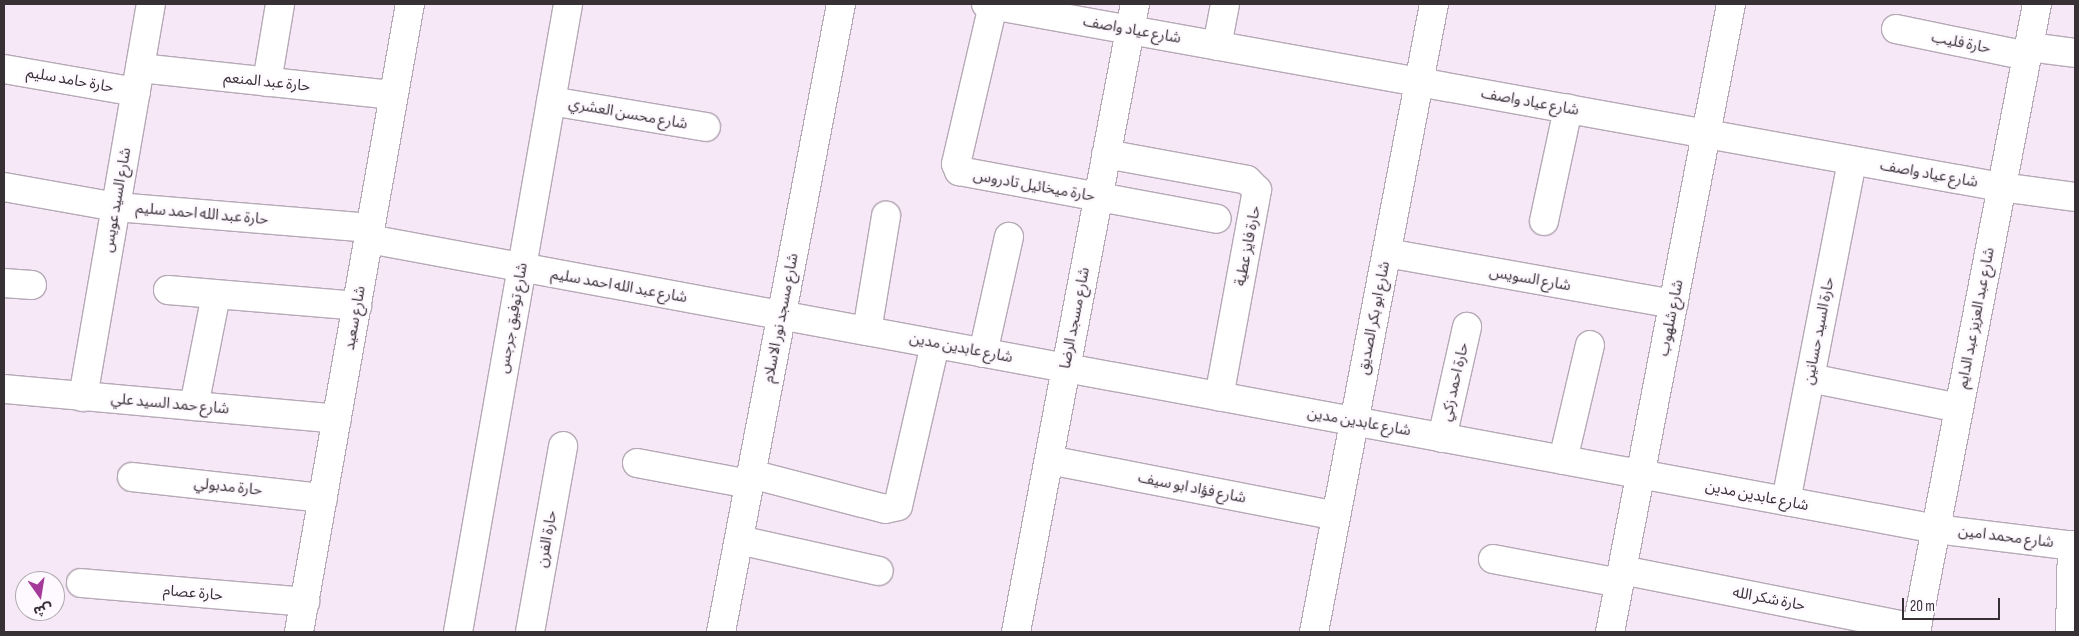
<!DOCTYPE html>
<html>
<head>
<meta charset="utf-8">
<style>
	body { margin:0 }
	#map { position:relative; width:2079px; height:636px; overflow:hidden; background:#f6e8f6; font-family:"Sofia Sans Condensed","Noto Sans Arabic",sans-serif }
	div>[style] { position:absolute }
	.roads { filter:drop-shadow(1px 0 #b6a9b6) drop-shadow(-1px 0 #b6a9b6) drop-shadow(0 1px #b6a9b6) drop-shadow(0 -1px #b6a9b6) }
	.minor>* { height:28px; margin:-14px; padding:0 14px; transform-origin:14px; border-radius:14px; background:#fff }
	span { translate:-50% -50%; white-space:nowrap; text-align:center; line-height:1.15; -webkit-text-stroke:5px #fef9fe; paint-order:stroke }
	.street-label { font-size:15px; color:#373136 }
	.frame { position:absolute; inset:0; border:5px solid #373136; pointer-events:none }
	.north { position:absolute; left:15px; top:571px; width:50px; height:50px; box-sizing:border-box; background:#fef9fe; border:1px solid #aea9ae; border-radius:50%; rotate:167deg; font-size:14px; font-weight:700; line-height:20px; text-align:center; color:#373136 }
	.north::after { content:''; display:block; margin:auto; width:18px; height:22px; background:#a4399a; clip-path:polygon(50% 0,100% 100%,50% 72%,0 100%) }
	.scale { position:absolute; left:1902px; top:598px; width:98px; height:22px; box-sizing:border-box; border:2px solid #373136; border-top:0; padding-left:6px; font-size:15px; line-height:18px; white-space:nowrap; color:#373136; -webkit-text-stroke:4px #fef9fe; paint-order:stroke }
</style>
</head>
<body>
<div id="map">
	<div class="roads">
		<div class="minor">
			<i style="left:986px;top:4px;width:1031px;rotate:10.22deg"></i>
			<i style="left:2001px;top:187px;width:75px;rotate:7.7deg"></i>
			<i style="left:993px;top:5px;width:163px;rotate:103.1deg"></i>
			<i style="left:956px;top:164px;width:8px;rotate:67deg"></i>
			<i style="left:959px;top:171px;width:262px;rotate:10.5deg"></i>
			<i style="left:1896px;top:29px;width:134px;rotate:11.6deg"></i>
			<i style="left:1217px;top:46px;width:43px;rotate:-79.2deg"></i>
			<i style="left:2029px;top:47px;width:46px;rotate:7.4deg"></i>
			<i style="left:140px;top:68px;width:255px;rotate:6.1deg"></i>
			<i style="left:4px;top:69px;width:134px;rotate:9.9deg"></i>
			<i style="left:267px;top:82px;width:79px;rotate:-80.5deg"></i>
			<i style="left:551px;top:101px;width:157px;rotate:9.5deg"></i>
			<i style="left:1106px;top:154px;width:143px;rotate:10.4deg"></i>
			<i style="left:1247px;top:180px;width:14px;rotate:45deg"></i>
			<i style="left:1257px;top:190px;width:210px;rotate:100.4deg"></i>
			<i style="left:4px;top:187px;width:114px;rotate:10.1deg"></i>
			<i style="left:116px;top:207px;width:256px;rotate:4.7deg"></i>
			<i style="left:1544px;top:221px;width:115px;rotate:-77.9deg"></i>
			<i style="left:369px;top:239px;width:1594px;rotate:10.48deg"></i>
			<i style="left:1936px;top:529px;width:140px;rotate:7deg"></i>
			<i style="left:1387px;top:253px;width:291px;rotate:10.1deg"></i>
			<i style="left:4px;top:283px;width:28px;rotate:4deg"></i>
			<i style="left:168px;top:290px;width:190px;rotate:4.8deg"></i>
			<i style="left:867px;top:331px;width:117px;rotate:-80.6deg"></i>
			<i style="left:983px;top:353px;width:119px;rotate:-77.4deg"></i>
			<i style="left:1810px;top:378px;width:152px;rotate:11.4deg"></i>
			<i style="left:4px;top:389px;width:334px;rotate:5.1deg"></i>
			<i style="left:83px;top:397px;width:399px;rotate:-80.2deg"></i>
			<i style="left:194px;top:406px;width:113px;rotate:-78.8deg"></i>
			<i style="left:1442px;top:438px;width:114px;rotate:-77.3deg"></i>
			<i style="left:1049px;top:460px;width:292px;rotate:11deg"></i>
			<i style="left:1563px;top:460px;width:118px;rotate:-76.8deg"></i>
			<i style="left:637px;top:463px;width:114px;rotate:10.6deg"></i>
			<i style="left:751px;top:474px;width:138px;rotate:14.6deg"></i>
			<i style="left:885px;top:509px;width:13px;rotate:-13deg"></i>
			<i style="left:898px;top:506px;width:166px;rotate:-77.1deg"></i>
			<i style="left:132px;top:477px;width:192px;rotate:6.3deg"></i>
			<i style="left:1786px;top:501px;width:346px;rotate:-79deg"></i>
			<i style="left:739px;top:540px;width:143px;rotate:12.5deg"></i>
			<i style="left:1493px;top:559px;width:129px;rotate:10.7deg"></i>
			<i style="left:1622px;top:570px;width:300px;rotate:11.2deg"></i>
			<i style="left:81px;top:583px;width:225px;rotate:4.8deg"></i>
			<i style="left:299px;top:632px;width:638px;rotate:-79.98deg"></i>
			<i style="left:458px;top:632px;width:638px;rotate:-80.06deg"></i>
			<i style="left:530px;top:632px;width:189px;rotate:-79.9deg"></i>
			<i style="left:721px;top:632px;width:639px;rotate:-79.18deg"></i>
			<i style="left:1016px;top:632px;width:639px;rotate:-79.27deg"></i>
			<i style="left:1314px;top:632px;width:639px;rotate:-79.18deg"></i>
			<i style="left:1610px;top:632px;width:640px;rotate:-79.09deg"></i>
			<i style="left:1916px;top:632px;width:640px;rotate:-79.09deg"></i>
			<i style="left:2070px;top:632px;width:87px;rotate:-88.7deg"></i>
		</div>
	</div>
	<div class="street-label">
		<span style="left:1132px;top:30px;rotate:10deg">شارع عياد واصف</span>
		<span style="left:1961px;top:43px;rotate:11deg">حارة فليب</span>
		<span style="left:70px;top:80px;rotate:10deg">حارة حامد سليم</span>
		<span style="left:267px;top:82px;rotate:6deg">حارة عبد المنعم</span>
		<span style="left:1530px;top:102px;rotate:10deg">شارع عياد واصف</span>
		<span style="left:628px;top:114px;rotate:10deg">شارع محسن العشري</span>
		<span style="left:1929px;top:174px;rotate:10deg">شارع عياد واصف</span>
		<span style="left:1034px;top:186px;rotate:10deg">حارة ميخائيل تادروس</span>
		<span style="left:117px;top:200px;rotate:-80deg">شارع السيد عويس</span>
		<span style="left:202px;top:214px;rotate:5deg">حارة عبد الله احمد سليم</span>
		<span style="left:1248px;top:246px;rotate:-79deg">حارة فايز عطية</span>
		<span style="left:1530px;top:279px;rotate:10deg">شارع السويس</span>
		<span style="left:619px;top:286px;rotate:10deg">شارع عبد الله احمد سليم</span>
		<span style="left:355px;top:318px;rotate:-80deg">شارع سعيد</span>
		<span style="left:513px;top:318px;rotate:-80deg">شارع توفيق جرجس</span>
		<span style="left:781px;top:318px;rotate:-79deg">شارع مسجد نور الاسلام</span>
		<span style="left:1075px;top:318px;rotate:-79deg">شارع مسجد الرضا</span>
		<span style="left:1374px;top:318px;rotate:-79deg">شارع ابو بكر الصديق</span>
		<span style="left:1671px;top:318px;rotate:-79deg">شارع شلهوب</span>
		<span style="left:1976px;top:318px;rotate:-79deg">شارع عبد العزيز عبد الدايم</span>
		<span style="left:1819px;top:331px;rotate:-79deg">حارة السيد حسانين</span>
		<span style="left:961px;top:348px;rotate:11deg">شارع عابدين مدين</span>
		<span style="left:1455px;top:382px;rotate:-77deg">حارة احمد زكي</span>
		<span style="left:170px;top:404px;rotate:5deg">شارع حمد السيد علي</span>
		<span style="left:1359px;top:422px;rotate:10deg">شارع عابدين مدين</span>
		<span style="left:228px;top:487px;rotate:6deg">حارة مدبولي</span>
		<span style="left:1192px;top:488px;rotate:11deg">شارع فؤاد ابو سيف</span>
		<span style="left:1757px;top:496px;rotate:11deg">شارع عابدين مدين</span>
		<span style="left:2006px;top:537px;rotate:7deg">شارع محمد امين</span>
		<span style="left:547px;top:539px;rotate:-80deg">حارة الفرن</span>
		<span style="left:193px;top:593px;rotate:5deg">حارة عصام</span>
		<span style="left:1769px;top:599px;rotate:11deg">حارة شكر الله</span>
	</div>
	<div class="frame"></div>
	<div class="north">ش</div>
	<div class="scale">20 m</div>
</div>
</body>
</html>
